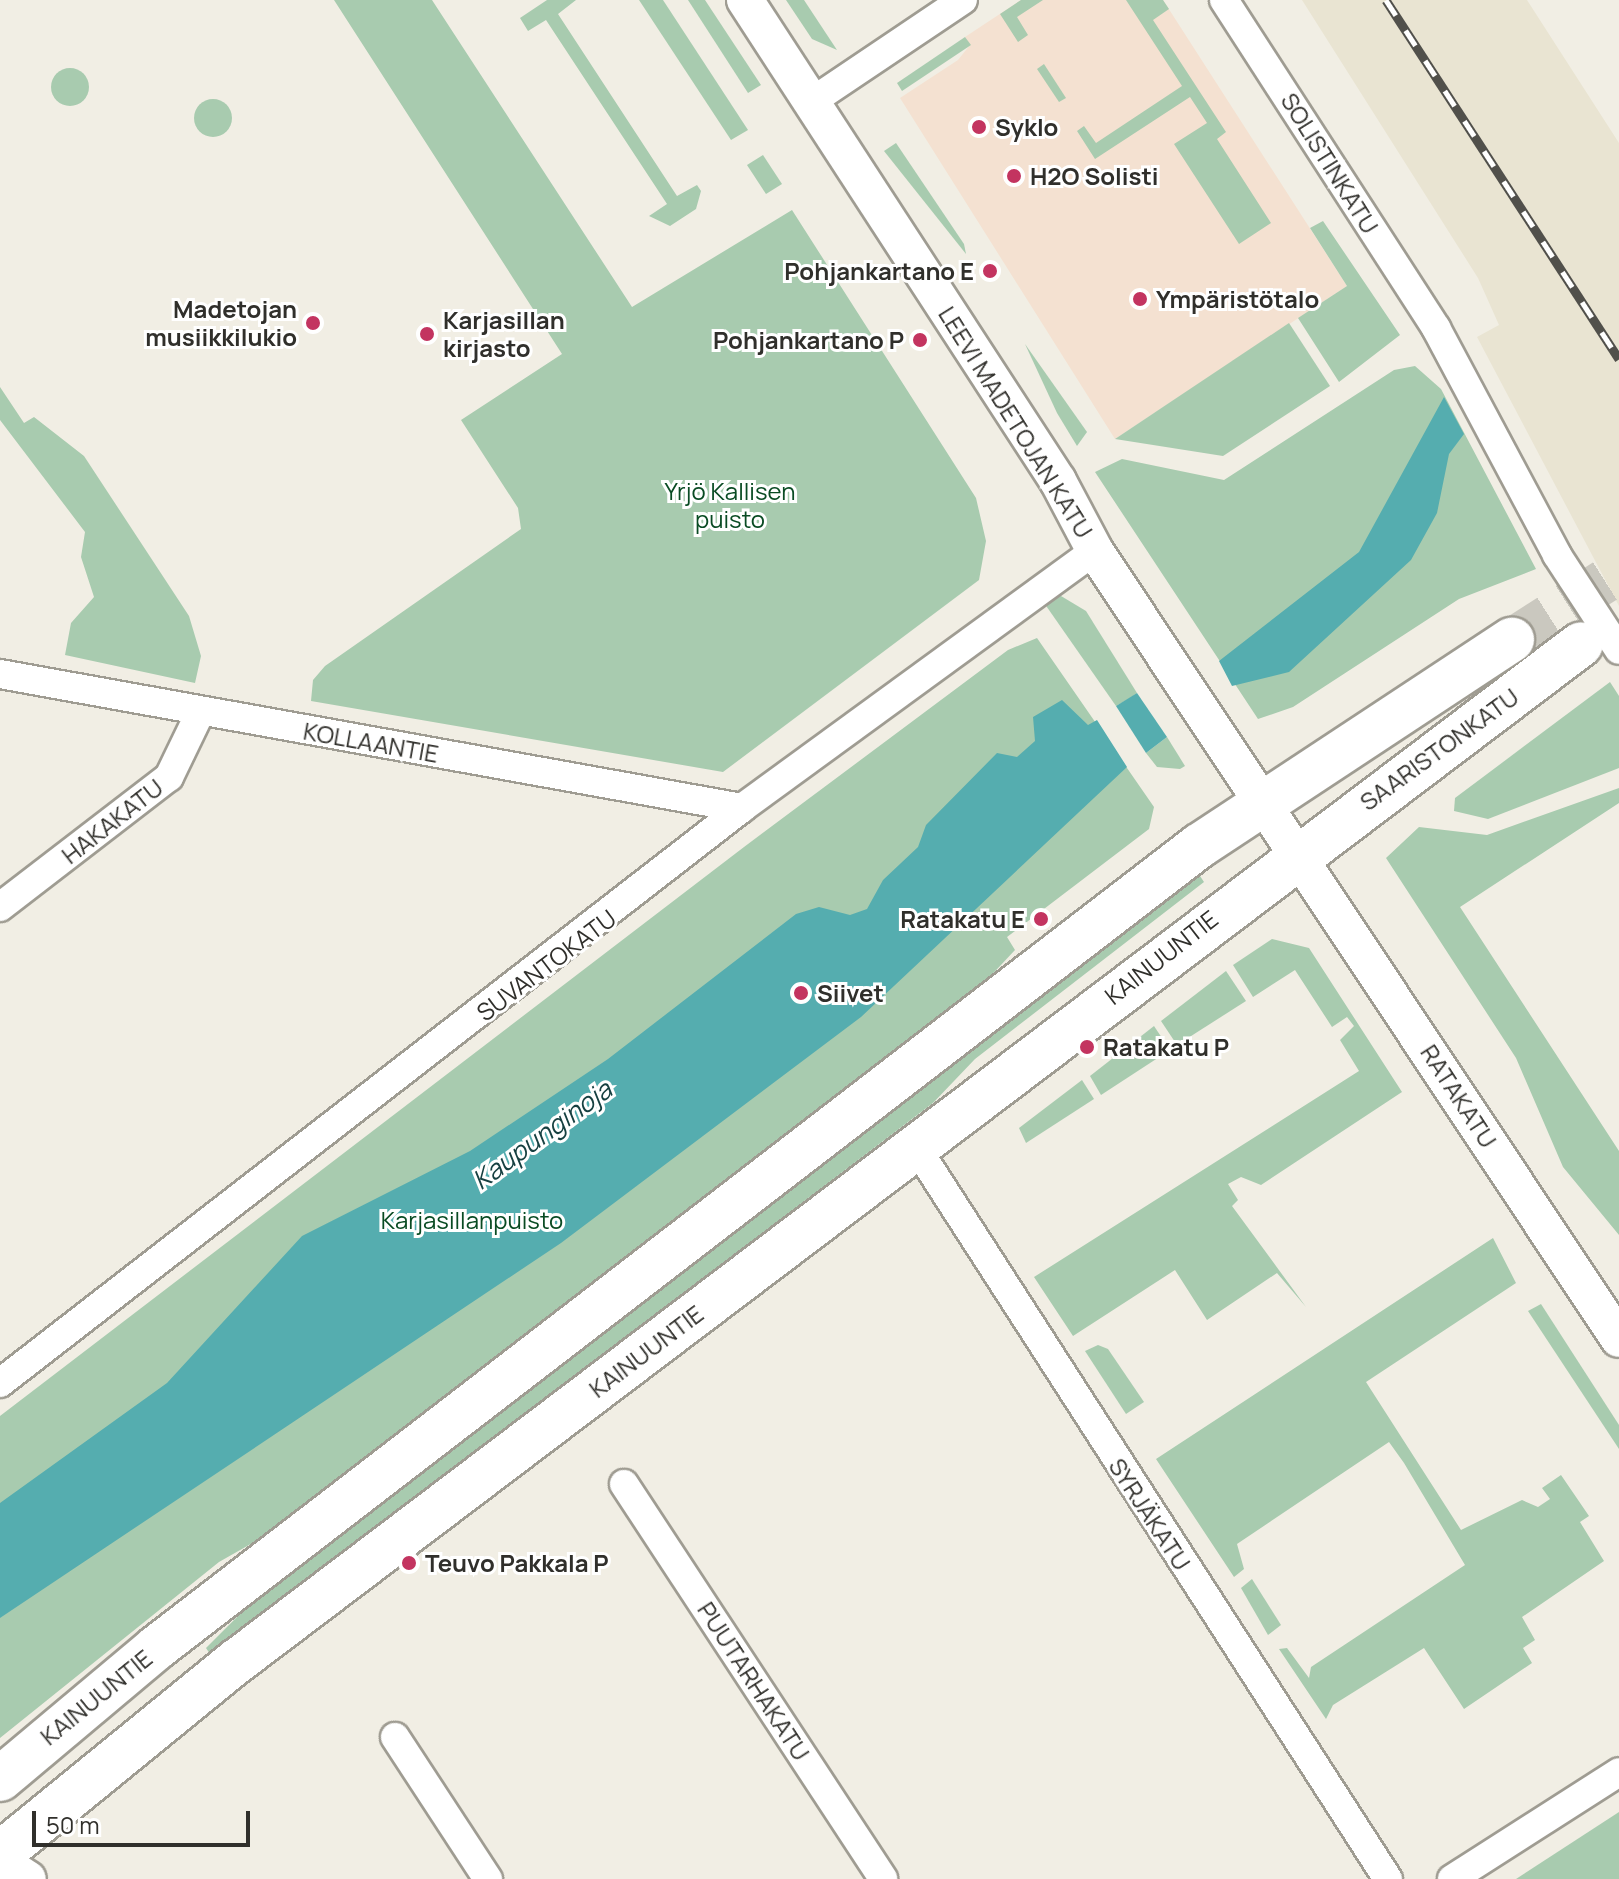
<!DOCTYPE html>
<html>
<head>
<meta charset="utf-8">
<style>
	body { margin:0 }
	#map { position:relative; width:1619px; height:1879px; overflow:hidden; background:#f1eee4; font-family:Manrope,sans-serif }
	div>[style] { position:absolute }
	.commercial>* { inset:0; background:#f4e1d1 }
	.built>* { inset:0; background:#e9e4d2 }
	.green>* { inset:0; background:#a8cbaf }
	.round { border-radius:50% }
	.water>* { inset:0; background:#55adaf }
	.primary-tunnel>* { height:44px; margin-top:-22px; transform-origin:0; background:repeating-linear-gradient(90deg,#cac8bf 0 44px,transparent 0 66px) }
	.roads { filter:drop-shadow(2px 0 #9f9c92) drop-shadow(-2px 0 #9f9c92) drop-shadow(0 2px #9f9c92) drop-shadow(0 -2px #9f9c92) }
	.minor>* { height:28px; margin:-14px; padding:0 14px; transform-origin:14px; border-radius:14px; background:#fff }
	.tertiary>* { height:36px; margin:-18px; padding:0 18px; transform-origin:18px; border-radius:18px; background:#fff }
	.primary>* { height:44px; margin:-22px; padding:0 22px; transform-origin:22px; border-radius:22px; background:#fff }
	.rail>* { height:9px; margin-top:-4.5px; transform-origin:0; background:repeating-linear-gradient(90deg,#fff 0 18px,#51504b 0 36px); box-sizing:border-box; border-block:2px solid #51504b }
	.dots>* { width:22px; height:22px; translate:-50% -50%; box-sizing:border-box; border:4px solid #fff; border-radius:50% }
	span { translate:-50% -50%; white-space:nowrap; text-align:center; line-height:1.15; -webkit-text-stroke:6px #fff; paint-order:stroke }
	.poi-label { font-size:24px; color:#302f2b; font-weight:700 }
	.left { translate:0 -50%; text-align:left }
	.right { translate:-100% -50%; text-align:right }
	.street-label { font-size:24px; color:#302f2b }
	.park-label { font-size:24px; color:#094b23 }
	.water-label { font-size:26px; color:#164041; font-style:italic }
	.scale { position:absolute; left:32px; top:1811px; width:218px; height:36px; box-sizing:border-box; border:4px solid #302f2b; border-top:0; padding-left:10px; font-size:24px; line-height:28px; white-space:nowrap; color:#302f2b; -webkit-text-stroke:6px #fff; paint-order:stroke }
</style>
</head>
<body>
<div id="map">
	<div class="commercial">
		<i style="clip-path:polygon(1021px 0,1163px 0,1347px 286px,1115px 439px,900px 98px,958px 60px,970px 45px,965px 37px)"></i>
	</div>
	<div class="built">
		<i style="clip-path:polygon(1302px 0,1527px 0,1619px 143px,1619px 606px,1477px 337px,1499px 325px,1478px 278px)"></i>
	</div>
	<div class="green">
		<i style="clip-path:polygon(334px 0,432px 0,632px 307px,792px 210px,976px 498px,986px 541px,979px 580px,723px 772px,311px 701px,313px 680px,325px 666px,521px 529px,518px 508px,461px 420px,562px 354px)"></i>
		<i style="clip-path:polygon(547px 0,576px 0,558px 14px,677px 196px,697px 185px,701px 191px,696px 209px,670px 226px,649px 216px,667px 204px,546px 20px,528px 31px,520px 18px)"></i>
		<i style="clip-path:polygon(639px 0,663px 0,748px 130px,731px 140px)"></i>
		<i style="clip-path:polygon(688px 0,705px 0,761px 85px,748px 93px)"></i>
		<i style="clip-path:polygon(786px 0,804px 0,837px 50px,812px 39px)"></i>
		<i style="clip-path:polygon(1021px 0,1043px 0,1017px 17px,1028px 35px,1018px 42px,1000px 14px)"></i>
		<i style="clip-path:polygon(1126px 0,1163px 0,1169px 9px,1153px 20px,1226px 132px,1217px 139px,1271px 223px,1239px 244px,1174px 144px,1207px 123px,1190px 97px,1095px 159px,1077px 131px,1084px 126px,1096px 143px,1182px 86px)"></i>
		<i style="clip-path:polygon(965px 37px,971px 45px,902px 91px,897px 83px)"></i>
		<i style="clip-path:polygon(1044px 64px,1066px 98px,1059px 102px,1037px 69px)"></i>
		<i class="round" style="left:51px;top:68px;width:38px;height:38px"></i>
		<i class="round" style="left:194px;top:99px;width:38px;height:38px"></i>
		<i style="clip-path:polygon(896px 143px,964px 244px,966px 254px,884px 151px)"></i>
		<i style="clip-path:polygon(763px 155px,782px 184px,766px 194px,747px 165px)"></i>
		<i style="clip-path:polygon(1323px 221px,1400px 335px,1339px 382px,1298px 318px,1347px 286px,1310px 228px)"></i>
		<i style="clip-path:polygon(1289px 323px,1330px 386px,1223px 456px,1115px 439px)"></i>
		<i style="clip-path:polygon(1025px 344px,1087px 432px,1077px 446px,1057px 413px)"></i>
		<i style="clip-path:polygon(1415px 366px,1441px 389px,1536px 569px,1459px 599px,1293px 707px,1258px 719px,1095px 472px,1122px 459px,1224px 480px,1394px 370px)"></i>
		<i style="clip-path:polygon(0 387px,24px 423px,34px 417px,84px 456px,189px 616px,201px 656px,195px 683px,65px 655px,71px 623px,94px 597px,81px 557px,85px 532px,0 420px)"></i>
		<i style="clip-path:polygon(1061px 596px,1086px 611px,1137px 693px,1130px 698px,1116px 706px,1042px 600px)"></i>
		<i style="clip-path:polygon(1037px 638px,1154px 807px,1149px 829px,1007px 937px,1015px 950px,970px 998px,300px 1516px,219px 1562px,0 1738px,0 1416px,744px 847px,1008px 650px)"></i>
		<i style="clip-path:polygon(1610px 682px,1619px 696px,1619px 768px,1488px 819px,1454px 811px,1455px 798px)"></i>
		<i style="clip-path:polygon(1167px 737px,1185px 766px,1180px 769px,1157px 767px,1146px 753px)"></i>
		<i style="clip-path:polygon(1619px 788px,1619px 803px,1460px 907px,1619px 1151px,1619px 1235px,1563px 1167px,1516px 1058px,1386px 858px,1419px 827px,1487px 835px)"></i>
		<i style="clip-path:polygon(1196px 870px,1204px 882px,975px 1059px,933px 1103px,210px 1654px,206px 1648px,286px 1568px)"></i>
		<i style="clip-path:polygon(1272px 939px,1309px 948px,1402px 1092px,1261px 1185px,1241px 1177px,1228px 1184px,1238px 1200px,1232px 1206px,1306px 1307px,1277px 1273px,1207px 1320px,1175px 1270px,1073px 1336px,1034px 1277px,1359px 1071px,1340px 1040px,1354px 1026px,1347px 1017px,1332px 1027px,1295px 970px,1253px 997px,1233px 965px)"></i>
		<i style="clip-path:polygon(1226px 971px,1246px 1001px,1177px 1045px,1161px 1021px)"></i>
		<i style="clip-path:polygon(1154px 1026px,1170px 1050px,1101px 1095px,1090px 1076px)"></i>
		<i style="clip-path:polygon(1082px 1080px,1094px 1099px,1026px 1143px,1019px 1128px)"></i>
		<i style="clip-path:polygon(1493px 1238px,1516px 1283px,1366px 1382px,1461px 1530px,1522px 1500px,1538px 1507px,1550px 1499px,1542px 1488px,1561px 1475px,1589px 1516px,1580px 1522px,1604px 1561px,1522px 1617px,1535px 1640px,1523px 1648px,1532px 1663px,1464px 1709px,1424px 1648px,1333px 1705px,1326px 1719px,1279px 1649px,1287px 1648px,1309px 1678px,1311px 1667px,1465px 1565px,1404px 1463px,1389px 1442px,1237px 1544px,1244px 1569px,1234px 1577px,1156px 1459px)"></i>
		<i style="clip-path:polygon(1541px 1304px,1619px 1425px,1619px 1449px,1528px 1311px)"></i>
		<i style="clip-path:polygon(1098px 1345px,1108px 1349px,1144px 1402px,1126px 1414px,1085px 1351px)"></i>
		<i style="clip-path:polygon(1252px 1579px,1281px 1625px,1268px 1635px,1241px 1588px)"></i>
		<i style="clip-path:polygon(1619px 1812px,1619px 1879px,1516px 1879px)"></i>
	</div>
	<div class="water">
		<i style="clip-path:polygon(1444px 397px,1464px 434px,1449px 454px,1437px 513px,1411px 560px,1289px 672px,1232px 686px,1219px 661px,1359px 552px)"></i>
		<i style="clip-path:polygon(1137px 693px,1167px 737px,1146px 753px,1116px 706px)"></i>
		<i style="clip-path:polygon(1062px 700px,1088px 725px,1097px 720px,1127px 767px,861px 1017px,561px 1243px,0 1618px,0 1503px,167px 1383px,302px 1236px,470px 1151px,608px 1059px,796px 914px,819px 907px,850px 915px,867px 909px,883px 880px,918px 847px,926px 825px,997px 753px,1017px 757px,1035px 741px,1033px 717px)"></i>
	</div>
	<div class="primary-tunnel">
		<i style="left:1512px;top:640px;width:127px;rotate:-32.4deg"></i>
	</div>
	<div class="roads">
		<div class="minor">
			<i style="left:1224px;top:0;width:391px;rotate:57.1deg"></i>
			<i style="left:1436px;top:328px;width:257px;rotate:61.9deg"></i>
			<i style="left:1557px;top:555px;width:113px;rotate:56.9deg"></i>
			<i style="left:811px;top:102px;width:183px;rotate:-33.9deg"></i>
			<i style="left:0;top:674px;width:754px;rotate:10.24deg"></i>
			<i style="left:0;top:907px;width:213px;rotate:-37.6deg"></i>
			<i style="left:169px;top:777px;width:69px;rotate:-64.2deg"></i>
			<i style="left:916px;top:1147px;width:871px;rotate:57.19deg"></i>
			<i style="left:0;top:1383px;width:939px;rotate:-37.77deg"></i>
			<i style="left:742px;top:808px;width:437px;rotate:-36.1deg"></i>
			<i style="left:624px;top:1484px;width:472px;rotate:56.7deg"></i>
			<i style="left:395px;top:1737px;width:170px;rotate:56.8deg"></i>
			<i style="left:1452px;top:1879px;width:198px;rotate:-32.6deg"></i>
		</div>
		<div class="tertiary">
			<i style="left:745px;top:0;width:574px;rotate:56.95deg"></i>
			<i style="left:1058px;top:481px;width:79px;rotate:62.1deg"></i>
			<i style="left:1095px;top:551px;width:946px;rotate:56.38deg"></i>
			<i style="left:0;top:1861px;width:33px;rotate:33deg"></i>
		</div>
		<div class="primary">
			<i style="left:0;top:1779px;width:204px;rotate:-40deg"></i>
			<i style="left:156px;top:1648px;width:1316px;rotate:-37.56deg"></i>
			<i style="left:1199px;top:846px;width:375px;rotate:-33.4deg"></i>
			<i style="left:0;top:1854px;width:306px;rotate:-39.2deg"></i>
			<i style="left:237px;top:1661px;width:1685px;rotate:-37.11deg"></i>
		</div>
	</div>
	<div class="rail">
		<i style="left:1386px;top:0;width:428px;rotate:57deg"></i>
	</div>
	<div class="dots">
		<i style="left:979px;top:127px;background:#c33460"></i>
		<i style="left:1014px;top:176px;background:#c33460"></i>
		<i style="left:990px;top:271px;background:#c33460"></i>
		<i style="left:1140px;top:299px;background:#c33460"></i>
		<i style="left:313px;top:323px;background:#c33460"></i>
		<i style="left:427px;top:334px;background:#c33460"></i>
		<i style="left:920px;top:340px;background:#c33460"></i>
		<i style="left:1041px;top:919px;background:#c33460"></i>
		<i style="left:801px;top:993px;background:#c33460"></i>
		<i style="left:1087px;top:1047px;background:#c33460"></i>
		<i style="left:409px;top:1563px;background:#c33460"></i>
	</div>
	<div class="poi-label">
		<span class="left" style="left:995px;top:127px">Syklo</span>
		<span class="left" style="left:1030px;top:176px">H2O Solisti</span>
		<span class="right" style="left:974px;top:271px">Pohjankartano E</span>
		<span class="left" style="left:1156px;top:299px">Ympäristötalo</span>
		<span class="right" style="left:297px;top:323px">Madetojan<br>musiikkilukio</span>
		<span class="left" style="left:443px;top:334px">Karjasillan<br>kirjasto</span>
		<span class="right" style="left:904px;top:340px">Pohjankartano P</span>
		<span class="right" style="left:1025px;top:919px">Ratakatu E</span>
		<span class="left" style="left:817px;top:993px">Siivet</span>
		<span class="left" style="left:1103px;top:1047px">Ratakatu P</span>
		<span class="left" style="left:425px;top:1563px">Teuvo Pakkala P</span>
	</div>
	<div class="street-label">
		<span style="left:1330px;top:163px;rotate:58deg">SOLISTINKATU</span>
		<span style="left:1016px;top:422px;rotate:58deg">LEEVI MADETOJAN KATU</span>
		<span style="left:371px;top:742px;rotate:10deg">KOLLAANTIE</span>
		<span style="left:1439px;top:749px;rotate:-36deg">SAARISTONKATU</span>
		<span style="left:112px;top:821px;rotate:-38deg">HAKAKATU</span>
		<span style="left:1161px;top:957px;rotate:-38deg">KAINUUNTIE</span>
		<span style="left:546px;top:965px;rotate:-37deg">SUVANTOKATU</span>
		<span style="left:1459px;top:1096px;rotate:57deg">RATAKATU</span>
		<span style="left:646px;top:1351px;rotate:-37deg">KAINUUNTIE</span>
		<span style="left:1150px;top:1514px;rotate:57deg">SYRJÄKATU</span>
		<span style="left:754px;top:1681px;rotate:57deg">PUUTARHAKATU</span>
		<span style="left:96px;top:1697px;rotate:-39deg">KAINUUNTIE</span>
	</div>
	<div class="park-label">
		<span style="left:730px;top:505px">Yrjö Kallisen<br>puisto</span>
		<span style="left:472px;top:1220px">Karjasillanpuisto</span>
	</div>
	<div class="water-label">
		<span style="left:542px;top:1135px;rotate:-36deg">Kaupunginoja</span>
	</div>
	<div class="scale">50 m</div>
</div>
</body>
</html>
